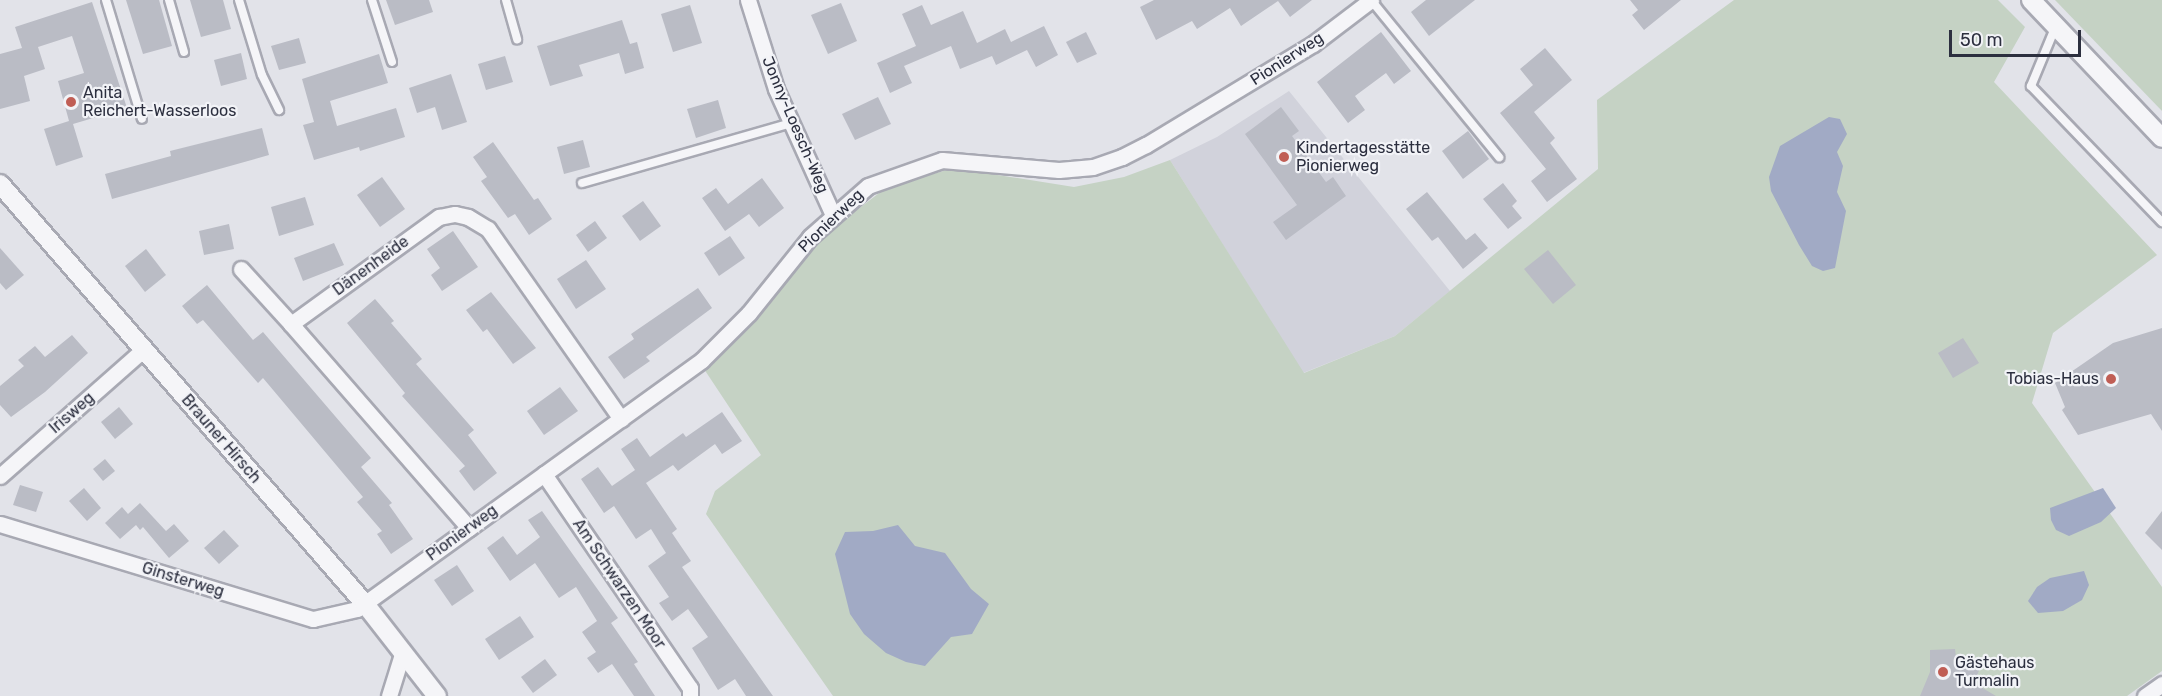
<!DOCTYPE html>
<html>
<head>
<meta charset="utf-8">
<style>
	body { margin:0 }
	#map { position:relative; width:2162px; height:696px; overflow:hidden; background:#e2e3e9; font-family:Rubik,sans-serif }
	div>[style] { position:absolute }
	.built>* { inset:0; background:#d1d2db }
	.green>* { inset:0; background:#c5d2c4 }
	.water>* { inset:0; background:#a1aac5 }
	.building>* { inset:0; background:#babcc5 }
	.roads { filter:drop-shadow(2px 0 #a8a9b3) drop-shadow(-2px 0 #a8a9b3) drop-shadow(0 2px #a8a9b3) drop-shadow(0 -2px #a8a9b3) }
	.service>* { height:8px; margin:-4px; padding:0 4px; transform-origin:4px; border-radius:4px; background:#f5f5f8 }
	.minor>* { height:15px; margin:-7.5px; padding:0 7.5px; transform-origin:7.5px; border-radius:7.5px; background:#f5f5f8 }
	.tertiary>* { height:18px; margin:-9px; padding:0 9px; transform-origin:9px; border-radius:9px; background:#f5f5f8 }
	.dots>* { width:16px; height:16px; translate:-50% -50%; box-sizing:border-box; border:3px solid #f2f3f7; border-radius:50% }
	span { translate:-50% -50%; white-space:nowrap; text-align:center; line-height:1.15; -webkit-text-stroke:4.5px #f2f3f7; paint-order:stroke }
	.street-label { font-size:16px; color:#2c2f3f }
	.poi-label { font-size:16px; color:#2c2f3f }
	.left { translate:0 -50%; text-align:left }
	.right { translate:-100% -50%; text-align:right }
	.scale { position:absolute; left:1949px; top:30px; width:132px; height:27px; box-sizing:border-box; border:3px solid #2c2f3f; border-top:0; padding-left:8px; font-size:18px; line-height:21px; white-space:nowrap; color:#2c2f3f; -webkit-text-stroke:4px #f2f3f7; paint-order:stroke }
</style>
</head>
<body>
<div id="map">
	<div class="built">
		<i style="clip-path:polygon(1289px 91px,1450px 291px,1395px 336px,1303px 373px,1170px 160px,1217px 137px)"></i>
	</div>
	<div class="green">
		<i style="clip-path:polygon(1734px 0,1998px 0,2025px 27px,1994px 82px,2157px 255px,2053px 333px,2032px 403px,2162px 587px,2162px 671px,2127px 696px,833px 696px,706px 514px,715px 491px,761px 455px,704px 369px,740px 332px,819px 239px,887px 187px,954px 168px,1074px 187px,1124px 177px,1170px 160px,1304px 373px,1395px 336px,1598px 169px,1597px 100px)"></i>
		<i style="clip-path:polygon(2055px 0,2162px 0,2162px 111px)"></i>
	</div>
	<div class="water">
		<i style="clip-path:polygon(1829px 117px,1840px 119px,1847px 134px,1837px 152px,1843px 166px,1837px 192px,1846px 211px,1835px 268px,1823px 271px,1812px 266px,1799px 245px,1771px 191px,1769px 177px,1780px 146px)"></i>
		<i style="clip-path:polygon(2103px 488px,2116px 508px,2101px 522px,2069px 536px,2056px 530px,2051px 520px,2050px 508px)"></i>
		<i style="clip-path:polygon(898px 525px,915px 546px,945px 553px,971px 589px,989px 604px,972px 634px,951px 637px,925px 666px,906px 662px,886px 653px,864px 634px,850px 614px,835px 554px,845px 532px,873px 531px)"></i>
		<i style="clip-path:polygon(2084px 571px,2089px 585px,2082px 600px,2063px 611px,2038px 613px,2028px 601px,2037px 587px,2050px 578px)"></i>
	</div>
	<div class="building">
		<i style="clip-path:polygon(126px 0,159px 0,172px 46px,143px 54px)"></i>
		<i style="clip-path:polygon(190px 0,223px 0,231px 29px,201px 37px)"></i>
		<i style="clip-path:polygon(386px 0,429px 0,433px 12px,395px 25px)"></i>
		<i style="clip-path:polygon(1154px 0,1312px 0,1290px 17px,1278px 1px,1241px 26px,1230px 8px,1197px 29px,1192px 21px,1156px 40px,1140px 7px)"></i>
		<i style="clip-path:polygon(1426px 0,1475px 0,1429px 36px,1411px 12px)"></i>
		<i style="clip-path:polygon(1630px 0,1681px 0,1644px 30px,1632px 15px,1638px 10px)"></i>
		<i style="clip-path:polygon(92px 2px,127px 108px,73px 124px,83px 157px,56px 166px,44px 129px,69px 121px,58px 81px,84px 73px,72px 36px,38px 47px,45px 69px,24px 76px,30px 101px,0 109px,0 54px,22px 48px,15px 27px)"></i>
		<i style="clip-path:polygon(841px 3px,857px 41px,828px 54px,811px 15px)"></i>
		<i style="clip-path:polygon(690px 5px,702px 43px,673px 52px,661px 14px)"></i>
		<i style="clip-path:polygon(922px 5px,931px 25px,963px 11px,977px 43px,1005px 29px,1011px 42px,1044px 26px,1058px 55px,1036px 67px,1027px 50px,996px 65px,992px 56px,960px 69px,951px 46px,904px 66px,912px 83px,890px 93px,877px 63px,916px 46px,902px 14px)"></i>
		<i style="clip-path:polygon(622px 20px,630px 44px,637px 42px,644px 68px,625px 74px,619px 53px,579px 65px,583px 76px,550px 86px,537px 46px)"></i>
		<i style="clip-path:polygon(1086px 32px,1097px 54px,1077px 63px,1066px 42px)"></i>
		<i style="clip-path:polygon(1381px 32px,1411px 71px,1394px 84px,1386px 73px,1355px 96px,1365px 110px,1348px 123px,1317px 82px)"></i>
		<i style="clip-path:polygon(299px 38px,306px 63px,279px 70px,271px 46px)"></i>
		<i style="clip-path:polygon(1545px 48px,1572px 80px,1534px 112px,1555px 138px,1550px 143px,1577px 179px,1547px 202px,1531px 181px,1546px 169px,1500px 113px,1533px 85px,1520px 69px)"></i>
		<i style="clip-path:polygon(241px 53px,247px 79px,221px 86px,214px 60px)"></i>
		<i style="clip-path:polygon(379px 54px,388px 83px,330px 101px,337px 126px,396px 108px,405px 137px,360px 151px,359px 147px,314px 160px,303px 125px,314px 122px,302px 79px)"></i>
		<i style="clip-path:polygon(505px 56px,513px 82px,486px 90px,478px 64px)"></i>
		<i style="clip-path:polygon(451px 74px,467px 122px,442px 130px,435px 107px,417px 113px,409px 88px)"></i>
		<i style="clip-path:polygon(878px 97px,891px 124px,855px 140px,842px 114px)"></i>
		<i style="clip-path:polygon(718px 100px,726px 128px,696px 138px,687px 109px)"></i>
		<i style="clip-path:polygon(1281px 107px,1299px 131px,1292px 136px,1326px 182px,1333px 177px,1346px 196px,1286px 240px,1273px 222px,1297px 205px,1245px 134px)"></i>
		<i style="clip-path:polygon(262px 128px,269px 155px,112px 199px,105px 174px,171px 156px,170px 151px)"></i>
		<i style="clip-path:polygon(1468px 131px,1489px 159px,1463px 179px,1442px 151px)"></i>
		<i style="clip-path:polygon(583px 140px,590px 167px,564px 174px,557px 147px)"></i>
		<i style="clip-path:polygon(493px 142px,534px 200px,538px 198px,552px 219px,529px 235px,515px 214px,508px 218px,481px 181px,487px 177px,473px 157px)"></i>
		<i style="clip-path:polygon(382px 177px,405px 209px,380px 227px,357px 195px)"></i>
		<i style="clip-path:polygon(762px 178px,784px 208px,759px 227px,749px 214px,725px 231px,702px 198px,716px 188px,728px 204px)"></i>
		<i style="clip-path:polygon(1503px 183px,1517px 201px,1512px 206px,1522px 218px,1508px 229px,1483px 199px)"></i>
		<i style="clip-path:polygon(1427px 192px,1466px 240px,1475px 233px,1488px 248px,1463px 269px,1438px 237px,1432px 241px,1406px 209px)"></i>
		<i style="clip-path:polygon(305px 197px,314px 225px,279px 236px,271px 207px)"></i>
		<i style="clip-path:polygon(643px 201px,661px 226px,640px 241px,622px 216px)"></i>
		<i style="clip-path:polygon(595px 221px,607px 238px,588px 252px,576px 235px)"></i>
		<i style="clip-path:polygon(229px 224px,234px 249px,204px 255px,199px 231px)"></i>
		<i style="clip-path:polygon(453px 231px,478px 267px,442px 291px,431px 275px,440px 268px,427px 249px)"></i>
		<i style="clip-path:polygon(730px 236px,745px 258px,719px 276px,704px 253px)"></i>
		<i style="clip-path:polygon(334px 243px,344px 265px,303px 281px,294px 258px)"></i>
		<i style="clip-path:polygon(0 248px,24px 275px,6px 290px,0 283px)"></i>
		<i style="clip-path:polygon(146px 249px,166px 275px,145px 292px,125px 266px)"></i>
		<i style="clip-path:polygon(1548px 250px,1576px 285px,1553px 304px,1524px 269px)"></i>
		<i style="clip-path:polygon(586px 260px,606px 289px,576px 309px,557px 279px)"></i>
		<i style="clip-path:polygon(207px 285px,253px 340px,263px 332px,371px 458px,361px 467px,392px 503px,389px 505px,413px 539px,391px 554px,377px 534px,382px 531px,357px 502px,363px 497px,300px 422px,263px 378px,258px 383px,203px 320px,197px 324px,182px 306px)"></i>
		<i style="clip-path:polygon(698px 288px,712px 308px,646px 357px,650px 361px,624px 379px,608px 357px,634px 339px,631px 334px)"></i>
		<i style="clip-path:polygon(491px 292px,536px 348px,513px 364px,487px 329px,483px 332px,466px 310px)"></i>
		<i style="clip-path:polygon(375px 299px,394px 321px,391px 323px,422px 359px,416px 364px,474px 430px,468px 435px,497px 473px,474px 491px,459px 471px,465px 466px,402px 396px,405px 393px,347px 323px)"></i>
		<i style="clip-path:polygon(2162px 328px,2162px 431px,2151px 414px,2078px 435px,2062px 410px,2065px 407px,2055px 383px,2113px 343px)"></i>
		<i style="clip-path:polygon(72px 335px,88px 353px,45px 392px,11px 417px,0 405px,0 386px,24px 366px,18px 360px,35px 346px,45px 357px)"></i>
		<i style="clip-path:polygon(1963px 338px,1979px 363px,1953px 378px,1938px 353px)"></i>
		<i style="clip-path:polygon(560px 387px,578px 411px,544px 435px,527px 411px)"></i>
		<i style="clip-path:polygon(119px 407px,133px 424px,115px 439px,101px 422px)"></i>
		<i style="clip-path:polygon(722px 412px,742px 441px,722px 454px,715px 444px,678px 471px,673px 465px,646px 483px,677px 529px,672px 533px,691px 561px,682px 567px,773px 696px,746px 696px,735px 679px,718px 690px,692px 648px,708px 637px,688px 609px,672px 621px,659px 603px,669px 597px,648px 566px,666px 553px,651px 529px,636px 539px,614px 506px,604px 513px,581px 479px,598px 467px,612px 486px,635px 470px,621px 449px,637px 438px,650px 457px,683px 433px,686px 437px)"></i>
		<i style="clip-path:polygon(105px 459px,115px 471px,103px 481px,93px 469px)"></i>
		<i style="clip-path:polygon(20px 485px,43px 492px,36px 512px,13px 505px)"></i>
		<i style="clip-path:polygon(84px 488px,101px 508px,87px 521px,69px 501px)"></i>
		<i style="clip-path:polygon(140px 503px,166px 531px,174px 524px,189px 541px,169px 558px,143px 527px,140px 530px,136px 525px,120px 539px,105px 523px,122px 507px,128px 514px)"></i>
		<i style="clip-path:polygon(542px 511px,618px 618px,611px 623px,638px 662px,634px 664px,655px 696px,634px 696px,612px 664px,598px 673px,587px 658px,596px 652px,582px 632px,597px 621px,576px 587px,559px 598px,535px 563px,510px 581px,487px 548px,503px 536px,517px 555px,540px 537px,528px 520px)"></i>
		<i style="clip-path:polygon(2162px 511px,2162px 550px,2145px 533px)"></i>
		<i style="clip-path:polygon(224px 530px,239px 546px,219px 564px,204px 548px)"></i>
		<i style="clip-path:polygon(457px 565px,474px 591px,452px 606px,434px 580px)"></i>
		<i style="clip-path:polygon(520px 616px,534px 637px,499px 660px,485px 639px)"></i>
		<i style="clip-path:polygon(1955px 649px,1956px 657px,1980px 668px,1974px 683px,1996px 696px,1920px 696px,1930px 672px,1930px 650px)"></i>
		<i style="clip-path:polygon(545px 659px,557px 675px,533px 693px,521px 677px)"></i>
	</div>
	<div class="roads">
		<div class="service">
			<i style="left:106px;top:0;width:124px;rotate:73.2deg"></i>
			<i style="left:169px;top:0;width:54px;rotate:73.9deg"></i>
			<i style="left:239px;top:0;width:78px;rotate:73deg"></i>
			<i style="left:262px;top:75px;width:39px;rotate:64deg"></i>
			<i style="left:372px;top:0;width:65px;rotate:72.1deg"></i>
			<i style="left:506px;top:0;width:41px;rotate:74.2deg"></i>
			<i style="left:1371px;top:0;width:203px;rotate:50.8deg"></i>
			<i style="left:2055px;top:28px;width:63px;rotate:112.5deg"></i>
			<i style="left:2031px;top:86px;width:189px;rotate:46.1deg"></i>
			<i style="left:582px;top:183px;width:217px;rotate:-16deg"></i>
		</div>
		<div class="minor">
			<i style="left:748px;top:0;width:93px;rotate:72.5deg"></i>
			<i style="left:776px;top:89px;width:138px;rotate:65.7deg"></i>
			<i style="left:241px;top:269px;width:74px;rotate:47.7deg"></i>
			<i style="left:544px;top:474px;width:259px;rotate:55.7deg"></i>
			<i style="left:690px;top:688px;width:8px;rotate:90deg"></i>
			<i style="left:0;top:476px;width:191px;rotate:-41.4deg"></i>
			<i style="left:0;top:524px;width:327px;rotate:16.9deg"></i>
			<i style="left:313px;top:619px;width:45px;rotate:-12.8deg"></i>
			<i style="left:357px;top:609px;width:425px;rotate:-35.8deg"></i>
			<i style="left:702px;top:360px;width:66px;rotate:-45deg"></i>
			<i style="left:749px;top:313px;width:97px;rotate:-51.2deg"></i>
			<i style="left:810px;top:237px;width:77px;rotate:-41.3deg"></i>
			<i style="left:868px;top:186px;width:78px;rotate:-19.4deg"></i>
			<i style="left:942px;top:160px;width:117px;rotate:4.9deg"></i>
			<i style="left:1059px;top:170px;width:34px;rotate:-5deg"></i>
			<i style="left:1093px;top:167px;width:31px;rotate:-19deg"></i>
			<i style="left:1122px;top:157px;width:27px;rotate:-27deg"></i>
			<i style="left:1146px;top:145px;width:195px;rotate:-31.2deg"></i>
			<i style="left:1313px;top:44px;width:73px;rotate:-37.2deg"></i>
			<i style="left:469px;top:528px;width:271px;rotate:-131.1deg"></i>
			<i style="left:291px;top:324px;width:183px;rotate:-35.9deg"></i>
			<i style="left:439px;top:217px;width:16px;rotate:-11deg"></i>
			<i style="left:455px;top:214px;width:13px;rotate:13deg"></i>
			<i style="left:468px;top:217px;width:23px;rotate:31deg"></i>
			<i style="left:488px;top:229px;width:232px;rotate:55deg"></i>
			<i style="left:389px;top:696px;width:47px;rotate:-72.7deg"></i>
			<i style="left:2145px;top:696px;width:21px;rotate:-35deg"></i>
		</div>
		<div class="tertiary">
			<i style="left:2031px;top:0;width:190px;rotate:46.5deg"></i>
			<i style="left:0;top:184px;width:556px;rotate:49.01deg"></i>
			<i style="left:365px;top:604px;width:117px;rotate:52deg"></i>
		</div>
	</div>
	<div class="dots">
		<i style="left:71px;top:102px;background:#c05e55"></i>
		<i style="left:1284px;top:157px;background:#c05e55"></i>
		<i style="left:2111px;top:379px;background:#c05e55"></i>
		<i style="left:1943px;top:672px;background:#c05e55"></i>
	</div>
	<div class="street-label">
		<span style="left:1287px;top:59px;rotate:-33deg">Pionierweg</span>
		<span style="left:795px;top:125px;rotate:67deg">Jonny-Loesch-Weg</span>
		<span style="left:831px;top:221px;rotate:-44deg">Pionierweg</span>
		<span style="left:371px;top:266px;rotate:-36deg">Dänenheide</span>
		<span style="left:72px;top:413px;rotate:-41deg">Irisweg</span>
		<span style="left:221px;top:439px;rotate:49deg">Brauner Hirsch</span>
		<span style="left:462px;top:533px;rotate:-36deg">Pionierweg</span>
		<span style="left:183px;top:580px;rotate:17deg">Ginsterweg</span>
		<span style="left:619px;top:584px;rotate:56deg">Am Schwarzen Moor</span>
	</div>
	<div class="poi-label">
		<span class="left" style="left:83px;top:102px">Anita<br>Reichert-Wasserloos</span>
		<span class="left" style="left:1296px;top:157px">Kindertagesstätte<br>Pionierweg</span>
		<span class="right" style="left:2099px;top:379px">Tobias-Haus</span>
		<span class="left" style="left:1955px;top:672px">Gästehaus<br>Turmalin</span>
	</div>
	<div class="scale">50 m</div>
</div>
</body>
</html>
